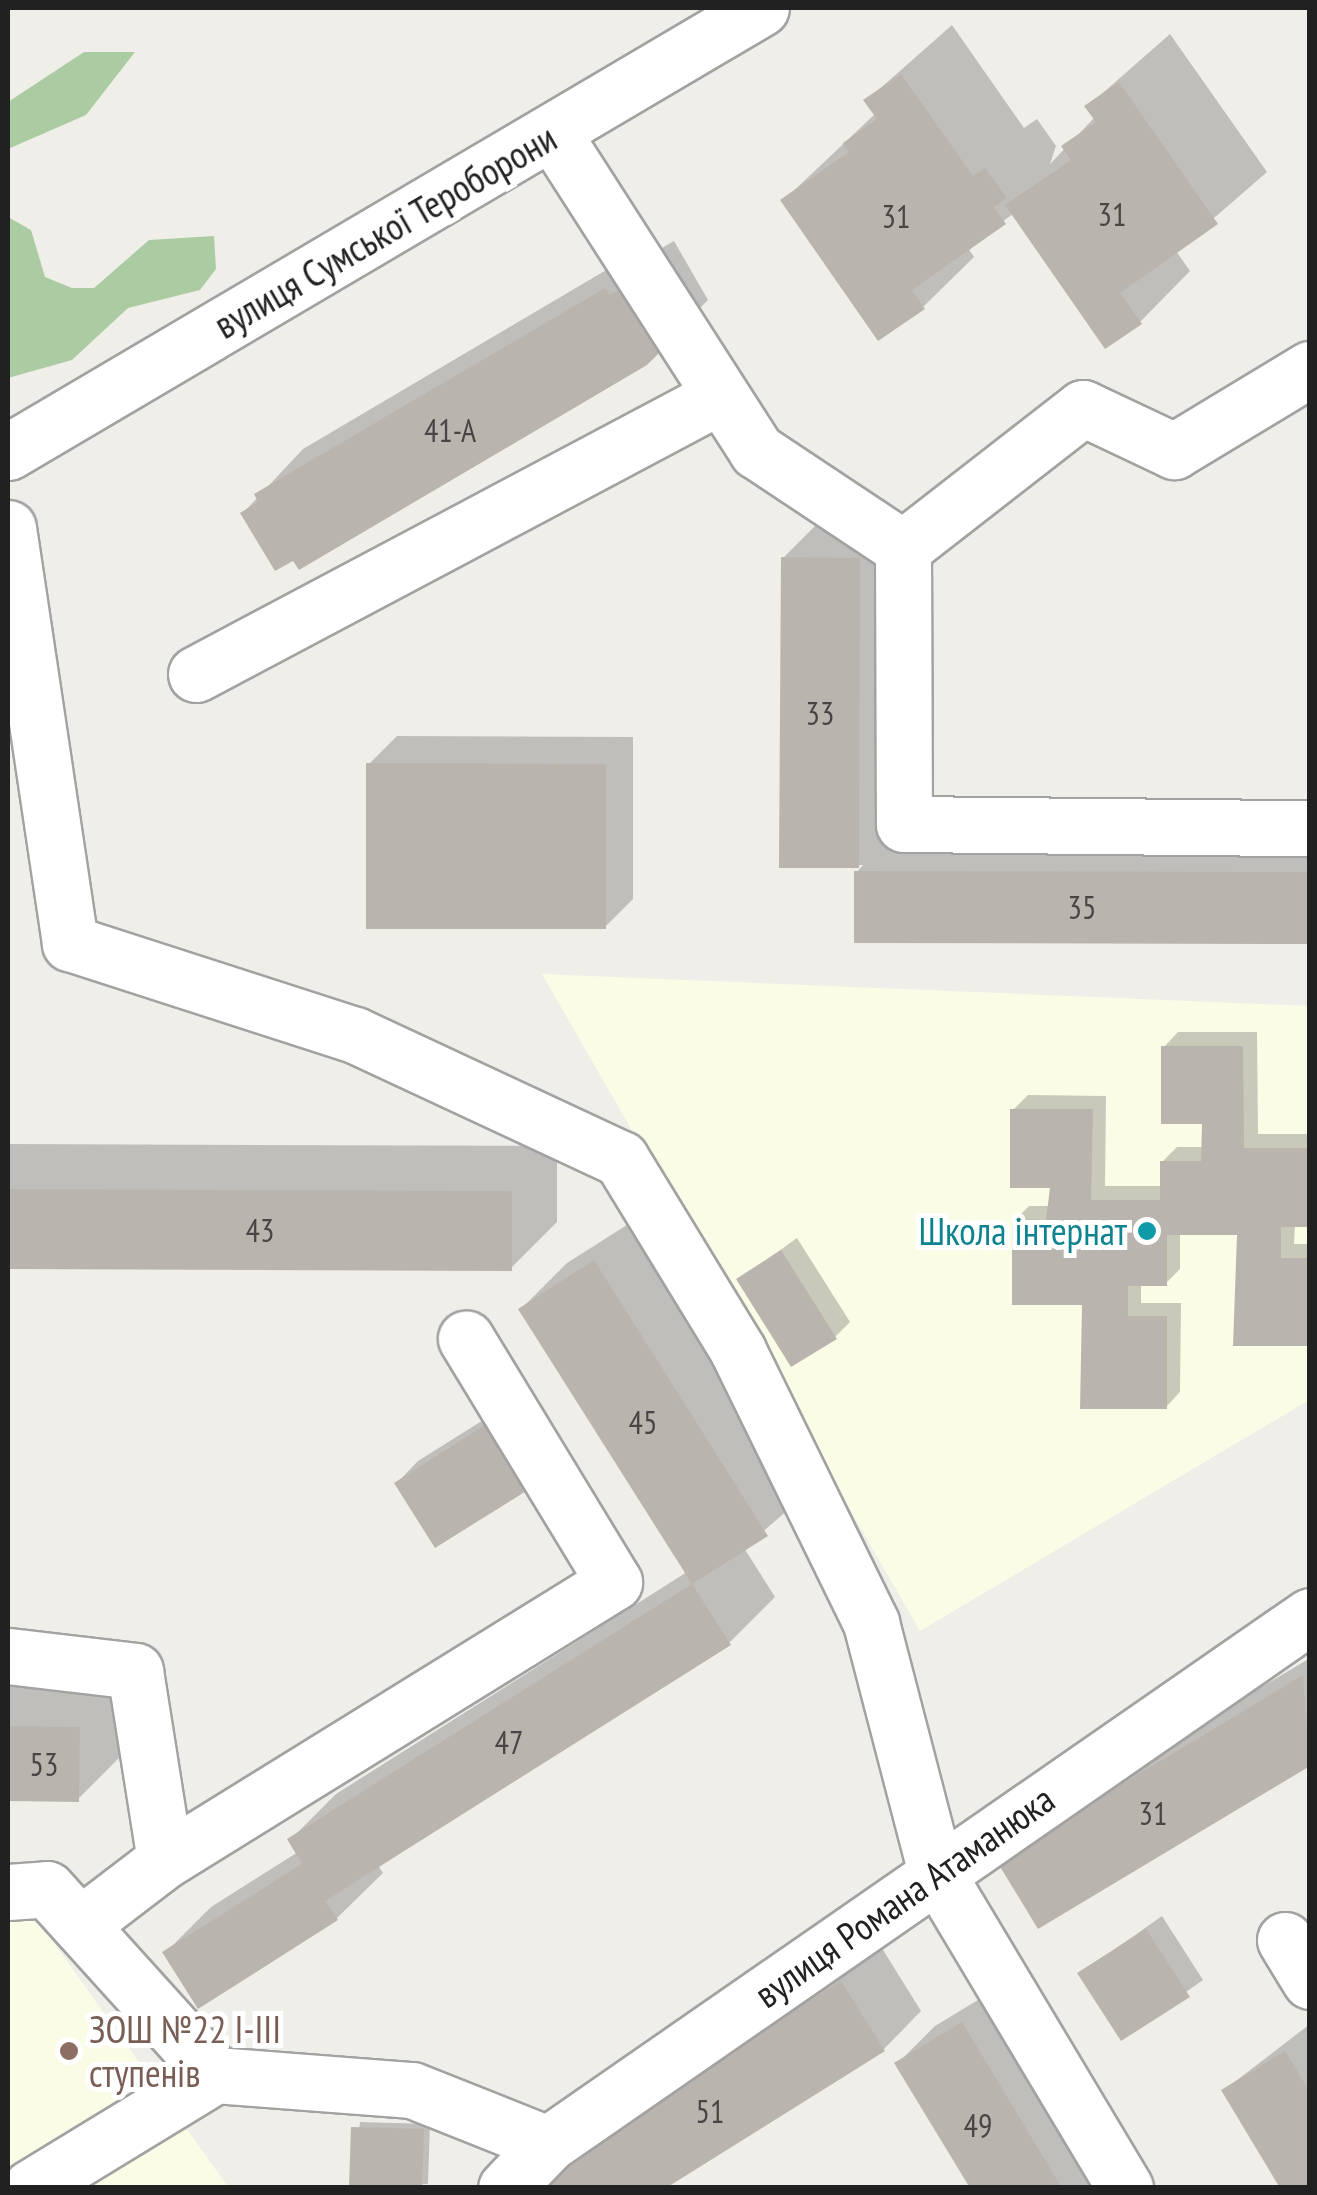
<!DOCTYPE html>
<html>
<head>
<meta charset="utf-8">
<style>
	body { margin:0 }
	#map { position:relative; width:1317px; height:2195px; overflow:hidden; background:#f0eee9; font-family:"PT Sans Narrow",sans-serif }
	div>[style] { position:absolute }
	.education>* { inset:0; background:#fbfce6 }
	.forest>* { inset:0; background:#abcba2 }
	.shadow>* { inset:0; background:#0003 }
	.building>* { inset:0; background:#bab4af }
	.roads { filter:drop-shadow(2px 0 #a2a2a2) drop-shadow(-2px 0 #a2a2a2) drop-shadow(0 2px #a2a2a2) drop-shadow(0 -2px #a2a2a2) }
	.minor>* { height:55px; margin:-27.5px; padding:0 27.5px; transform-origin:27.5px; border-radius:27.5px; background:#fff }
	.dots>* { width:28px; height:28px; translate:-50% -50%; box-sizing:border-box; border:5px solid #fff; border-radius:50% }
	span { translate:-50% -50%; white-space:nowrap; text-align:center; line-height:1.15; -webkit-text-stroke:10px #fff; paint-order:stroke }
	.number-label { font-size:32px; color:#474644 }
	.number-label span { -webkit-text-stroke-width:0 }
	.street-label { font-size:38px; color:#212121 }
	.culture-label { font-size:38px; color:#0d838f }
	.right { translate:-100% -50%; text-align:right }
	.education-label { font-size:38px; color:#785e54 }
	.left { translate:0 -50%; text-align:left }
	.frame { position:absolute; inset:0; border:10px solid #212121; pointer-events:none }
</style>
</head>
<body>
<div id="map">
	<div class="education">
		<i style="clip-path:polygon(542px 974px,1309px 1006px,1309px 1400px,920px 1631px)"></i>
		<i style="clip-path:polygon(31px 1911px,228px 2187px,8px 2187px,8px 1914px)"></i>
	</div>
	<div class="forest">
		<i style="clip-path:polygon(84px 52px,135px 52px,86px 115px,8px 149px,8px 102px)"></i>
		<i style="clip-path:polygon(8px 217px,31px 230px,45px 277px,72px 288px,94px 288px,149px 240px,214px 236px,216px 269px,200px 290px,128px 308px,72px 360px,8px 378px)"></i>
	</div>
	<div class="shadow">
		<i style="clip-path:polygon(952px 25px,1024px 128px,1037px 119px,1056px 146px,1050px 164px,1095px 117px,1088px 106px,1170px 34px,1267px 172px,1176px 251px,1190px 271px,1140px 322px,1014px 213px,968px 248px,974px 257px,923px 307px,784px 200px,876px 113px,867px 100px)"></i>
		<i style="clip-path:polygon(674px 241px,708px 300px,645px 363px,243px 513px,303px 449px,652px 243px,657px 251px)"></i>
		<i style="clip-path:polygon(829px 512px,905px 513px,904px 819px,1310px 827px,1310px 942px,857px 872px,863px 865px,782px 865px,783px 558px)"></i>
		<i style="clip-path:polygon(397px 736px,633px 737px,633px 899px,605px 927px,369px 764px)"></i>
		<i style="clip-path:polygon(1178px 1032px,1257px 1032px,1258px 1134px,1310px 1134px,1310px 1225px,1295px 1225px,1294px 1244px,1310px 1244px,1310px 1344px,1240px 1232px,1180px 1232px,1180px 1269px,1166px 1283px,1141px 1283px,1141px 1303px,1181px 1303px,1180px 1392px,1166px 1407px,1015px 1220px,1029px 1206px,1050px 1206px,1053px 1186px,1013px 1110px,1028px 1095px,1106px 1096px,1105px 1186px,1162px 1186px,1162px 1162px,1177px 1147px,1204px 1147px,1205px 1122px,1164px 1047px)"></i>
		<i style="clip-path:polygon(8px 1144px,557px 1146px,557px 1222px,511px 1268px,8px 1267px)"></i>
		<i style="clip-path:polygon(641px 1216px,813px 1488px,744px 1548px,775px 1597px,729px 1643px,378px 1865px,383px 1873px,337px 1918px,165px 1953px,211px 1907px,298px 1852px,290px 1840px,336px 1794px,687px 1572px,521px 1309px,567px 1263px)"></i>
		<i style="clip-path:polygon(797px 1238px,850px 1322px,835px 1337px,739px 1280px)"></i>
		<i style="clip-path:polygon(512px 1402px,552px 1464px,397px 1483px,418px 1461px)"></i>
		<i style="clip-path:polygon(1310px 1658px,1310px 1763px,1036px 1822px)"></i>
		<i style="clip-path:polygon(8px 1681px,125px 1682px,124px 1753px,78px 1799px,8px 1799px)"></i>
		<i style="clip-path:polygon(1162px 1916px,1203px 1980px,1121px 2038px,1081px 1973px)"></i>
		<i style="clip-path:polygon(880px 1945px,921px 2011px,884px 2049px,539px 2172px)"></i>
		<i style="clip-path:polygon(1001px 1986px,1122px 2188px,973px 2188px,898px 2063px,935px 2026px)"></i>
		<i style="clip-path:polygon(1310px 2024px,1310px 2188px,1224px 2090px)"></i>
		<i style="clip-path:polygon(360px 2122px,430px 2124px,428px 2184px,352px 2188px)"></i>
	</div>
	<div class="building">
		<i style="clip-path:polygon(901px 74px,973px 176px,985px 168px,1007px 198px,994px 207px,1006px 224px,912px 290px,925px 309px,878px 341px,780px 200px,849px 152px,843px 143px,877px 119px,863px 100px)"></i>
		<i style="clip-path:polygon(1119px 82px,1218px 224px,1120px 293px,1142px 324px,1105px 349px,1005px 205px,1071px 160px,1061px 146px,1096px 122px,1084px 106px)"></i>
		<i style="clip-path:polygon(627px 285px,664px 348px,647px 365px,299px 570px,293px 561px,275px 571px,240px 513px,258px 502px,254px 494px,605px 288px,610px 295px)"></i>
		<i style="clip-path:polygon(781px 557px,860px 558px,859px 868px,779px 868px)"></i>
		<i style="clip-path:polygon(366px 763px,606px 764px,606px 929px,366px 929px)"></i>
		<i style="clip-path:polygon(854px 871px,1310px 872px,1310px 944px,854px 943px)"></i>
		<i style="clip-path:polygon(1161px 1046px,1243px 1046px,1244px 1148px,1310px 1148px,1310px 1227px,1281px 1227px,1281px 1258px,1310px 1258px,1310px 1346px,1233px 1346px,1237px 1235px,1167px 1235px,1167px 1286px,1128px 1286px,1128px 1316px,1167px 1316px,1167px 1409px,1080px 1409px,1082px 1305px,1012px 1305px,1012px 1219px,1046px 1220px,1050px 1188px,1010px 1188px,1010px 1109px,1093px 1109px,1091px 1200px,1160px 1200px,1160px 1161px,1201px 1161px,1202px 1124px,1161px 1124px)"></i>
		<i style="clip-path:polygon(8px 1189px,512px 1191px,512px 1271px,8px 1269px)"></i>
		<i style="clip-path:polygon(781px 1250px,837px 1339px,791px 1367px,736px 1279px)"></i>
		<i style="clip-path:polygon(594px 1260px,768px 1536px,692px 1584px,518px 1309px)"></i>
		<i style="clip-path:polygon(490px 1422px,531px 1488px,435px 1548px,394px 1483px)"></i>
		<i style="clip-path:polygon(692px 1584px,731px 1645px,325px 1901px,338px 1920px,198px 2009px,162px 1952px,302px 1864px,287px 1839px)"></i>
		<i style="clip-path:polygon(1303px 1675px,1310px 1766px,1038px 1929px,996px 1860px)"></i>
		<i style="clip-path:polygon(8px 1726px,80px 1727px,79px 1802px,8px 1801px)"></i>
		<i style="clip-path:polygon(1146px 1929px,1190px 1997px,1121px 2041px,1077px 1973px)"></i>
		<i style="clip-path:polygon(841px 1981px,885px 2051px,666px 2188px,545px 2188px,535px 2172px)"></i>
		<i style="clip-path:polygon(962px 2022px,1062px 2188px,970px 2188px,894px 2063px)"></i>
		<i style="clip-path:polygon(1285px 2051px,1310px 2092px,1310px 2188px,1280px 2188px,1221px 2090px)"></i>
		<i style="clip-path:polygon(351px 2127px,424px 2129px,422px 2188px,349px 2188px)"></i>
	</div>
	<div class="roads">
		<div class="minor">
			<i style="left:552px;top:132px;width:379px;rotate:57.3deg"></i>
			<i style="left:757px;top:451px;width:175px;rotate:33.6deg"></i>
			<i style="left:903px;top:548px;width:276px;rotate:89.8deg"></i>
			<i style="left:904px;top:824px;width:406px;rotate:0.6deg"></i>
			<i style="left:8px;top:452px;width:874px;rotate:-30.53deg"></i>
			<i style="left:8px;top:528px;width:420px;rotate:81.5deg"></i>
			<i style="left:70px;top:943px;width:299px;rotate:17.9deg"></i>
			<i style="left:355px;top:1035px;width:293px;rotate:25deg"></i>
			<i style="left:621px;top:1159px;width:225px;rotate:58.6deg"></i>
			<i style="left:738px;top:1351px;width:303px;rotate:63.9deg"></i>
			<i style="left:871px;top:1623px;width:257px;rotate:75.4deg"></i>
			<i style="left:936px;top:1872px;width:368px;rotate:59.1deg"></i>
			<i style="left:903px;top:548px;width:228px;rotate:-37.9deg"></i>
			<i style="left:1083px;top:408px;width:101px;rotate:25.3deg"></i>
			<i style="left:1174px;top:451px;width:159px;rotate:-31.1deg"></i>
			<i style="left:196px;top:674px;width:593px;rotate:-27.95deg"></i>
			<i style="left:8px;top:1656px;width:128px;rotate:6.7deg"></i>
			<i style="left:135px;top:1671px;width:191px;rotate:81deg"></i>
			<i style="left:165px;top:1860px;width:528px;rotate:-31.76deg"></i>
			<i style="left:614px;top:1582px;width:285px;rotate:-121.3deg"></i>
			<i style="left:8px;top:1892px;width:39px;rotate:-4deg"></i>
			<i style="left:47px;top:1889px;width:251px;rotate:47.9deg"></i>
			<i style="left:215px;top:2075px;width:198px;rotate:4.4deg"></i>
			<i style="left:412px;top:2090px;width:146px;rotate:21.7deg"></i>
			<i style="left:80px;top:1925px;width:107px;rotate:-37.4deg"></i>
			<i style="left:1285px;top:1940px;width:48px;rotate:58.6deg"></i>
			<i style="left:30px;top:2188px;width:217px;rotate:-31.4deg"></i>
			<i style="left:506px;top:2188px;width:61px;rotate:-46.3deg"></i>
			<i style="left:548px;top:2144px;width:927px;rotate:-34.72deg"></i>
		</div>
	</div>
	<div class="dots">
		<i style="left:1147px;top:1231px;background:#0f9aa8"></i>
		<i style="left:69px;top:2051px;background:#8d6e63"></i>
	</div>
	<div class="number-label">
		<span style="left:1112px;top:214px">31</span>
		<span style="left:896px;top:216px">31</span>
		<span style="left:450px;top:430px">41-А</span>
		<span style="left:820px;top:713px">33</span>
		<span style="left:1082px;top:907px">35</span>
		<span style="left:260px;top:1230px">43</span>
		<span style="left:643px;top:1422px">45</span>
		<span style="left:509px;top:1742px">47</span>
		<span style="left:44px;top:1764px">53</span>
		<span style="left:1153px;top:1813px">31</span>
		<span style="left:710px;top:2111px">51</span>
		<span style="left:978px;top:2125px">49</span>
	</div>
	<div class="street-label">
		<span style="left:385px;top:231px;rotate:-30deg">вулиця Сумської Тероборони</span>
		<span style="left:904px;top:1896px;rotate:-35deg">вулиця Романа Атаманюка</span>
	</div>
	<div class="culture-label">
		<span class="right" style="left:1127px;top:1231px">Школа інтернат</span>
	</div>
	<div class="education-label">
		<span class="left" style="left:89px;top:2051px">ЗОШ №22 І-ІІІ<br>ступенів</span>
	</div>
	<div class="frame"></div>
</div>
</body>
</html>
